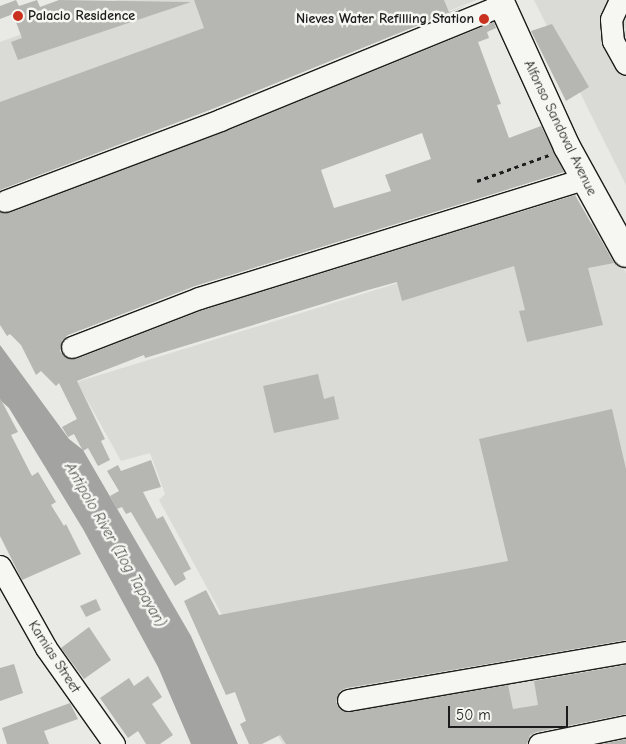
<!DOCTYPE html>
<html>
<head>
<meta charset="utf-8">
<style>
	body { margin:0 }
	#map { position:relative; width:626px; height:744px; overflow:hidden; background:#e9e9e5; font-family:"Comic Neue",sans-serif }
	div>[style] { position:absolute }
	.built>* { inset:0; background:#dadad6 }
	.water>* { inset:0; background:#a3a3a1 }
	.building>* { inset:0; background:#b6b6b3 }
	.path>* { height:3px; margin-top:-1.5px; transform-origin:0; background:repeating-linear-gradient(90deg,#1c1c1c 0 4px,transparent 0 8px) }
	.roads { filter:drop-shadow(1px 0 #1c1c1c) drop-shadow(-1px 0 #1c1c1c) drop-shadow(0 1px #1c1c1c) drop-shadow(0 -1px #1c1c1c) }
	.minor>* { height:21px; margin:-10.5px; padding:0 10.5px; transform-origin:10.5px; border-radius:10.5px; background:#f6f6f2 }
	.major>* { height:26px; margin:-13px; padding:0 13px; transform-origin:13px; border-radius:13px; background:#f6f6f2 }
	.dots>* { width:14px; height:14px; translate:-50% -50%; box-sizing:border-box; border:2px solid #f6f6f2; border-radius:50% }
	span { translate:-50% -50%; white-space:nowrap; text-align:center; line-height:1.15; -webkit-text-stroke:5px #f6f6f2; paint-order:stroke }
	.poi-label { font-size:14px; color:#1c1c1c; font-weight:700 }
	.left { translate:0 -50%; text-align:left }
	.right { translate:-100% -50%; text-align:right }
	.street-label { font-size:14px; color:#1c1c1c }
	.water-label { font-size:15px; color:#525251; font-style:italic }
	.scale { position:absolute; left:448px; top:706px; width:120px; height:22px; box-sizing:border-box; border:2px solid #1c1c1c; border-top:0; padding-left:6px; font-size:15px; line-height:18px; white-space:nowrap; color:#1c1c1c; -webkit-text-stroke:4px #f6f6f2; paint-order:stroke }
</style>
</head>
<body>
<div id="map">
	<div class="built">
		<i style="clip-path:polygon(117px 0,477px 0,0 182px,0 42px)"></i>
		<i style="clip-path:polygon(534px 0,626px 0,626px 185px)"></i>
		<i style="clip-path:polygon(599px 221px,626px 273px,626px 725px,529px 744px,283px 744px,256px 699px,239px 638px,221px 613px,159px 500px,165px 494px,150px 453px,121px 461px,77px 382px)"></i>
	</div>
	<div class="water">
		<i style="clip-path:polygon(0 345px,69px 439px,83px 450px,191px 636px,238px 744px,191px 744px,158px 667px,83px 529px,9px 408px,0 400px)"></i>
	</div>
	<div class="building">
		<i style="clip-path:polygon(16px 0,19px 6px,37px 0,40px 7px,59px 0,191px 2px,18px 60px,11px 42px,22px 38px,13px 14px,0 19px,0 6px)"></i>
		<i style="clip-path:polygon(194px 0,444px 0,449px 12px,468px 5px,215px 108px,0 190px,0 102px,204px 28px)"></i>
		<i style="clip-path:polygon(evenodd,494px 22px,496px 28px,487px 32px,489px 38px,478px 42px,501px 104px,497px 105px,509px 138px,541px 126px,564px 172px,195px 286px,68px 335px,62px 340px,60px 351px,65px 357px,76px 359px,203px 310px,575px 195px,614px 263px,588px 268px,603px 325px,527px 342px,519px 311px,525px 310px,514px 266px,402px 301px,397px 282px,368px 290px,145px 358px,144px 355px,77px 381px,105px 439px,101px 441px,110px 460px,98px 466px,88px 448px,83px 451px,74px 434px,68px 437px,62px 427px,77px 419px,59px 383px,56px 386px,41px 371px,36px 375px,21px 345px,10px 334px,7px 336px,0 325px,0 212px,9px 213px,224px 132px,494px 22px,422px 133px,431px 159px,385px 175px,391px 191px,334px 208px,321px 170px,422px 133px)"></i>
		<i style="clip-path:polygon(552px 24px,589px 87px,566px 101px,531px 31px)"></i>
		<i style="clip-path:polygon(318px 374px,324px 399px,334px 396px,339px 419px,274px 433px,263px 386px)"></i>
		<i style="clip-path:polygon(0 398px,18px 432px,11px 435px,32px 476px,38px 472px,56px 502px,51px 505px,64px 526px,66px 524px,81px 554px,22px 580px,0 536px)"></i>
		<i style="clip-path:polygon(612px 409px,626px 469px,626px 640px,346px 688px,340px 691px,336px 702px,339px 708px,350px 712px,508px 685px,513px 709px,538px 705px,534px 681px,626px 665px,626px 714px,536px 732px,530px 735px,527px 744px,286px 744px,280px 735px,262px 744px,249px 744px,240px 724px,246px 721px,235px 692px,226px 695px,184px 601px,206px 590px,219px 615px,508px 561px,479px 439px)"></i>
		<i style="clip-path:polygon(151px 460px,161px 487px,143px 492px,157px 519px,163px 516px,191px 569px,183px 573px,186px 579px,175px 586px,131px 512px,126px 514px,122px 507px,117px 509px,110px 496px,119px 491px,107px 471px,118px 465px,121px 471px)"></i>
		<i style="clip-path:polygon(96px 599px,101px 610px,86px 617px,80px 606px)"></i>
		<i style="clip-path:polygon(89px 627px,111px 660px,84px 679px,61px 648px)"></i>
		<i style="clip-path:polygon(14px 664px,23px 693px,0 701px,0 668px)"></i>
		<i style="clip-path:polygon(148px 676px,162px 697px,152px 704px,173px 735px,160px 744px,146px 744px,138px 731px,128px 738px,100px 698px,129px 678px,134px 686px)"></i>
		<i style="clip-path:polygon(70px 703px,78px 719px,44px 731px,49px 744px,7px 744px,2px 728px)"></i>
		<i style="clip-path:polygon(626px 739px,626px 744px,601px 744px)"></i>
	</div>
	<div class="path">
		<i style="left:477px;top:181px;width:77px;rotate:-19.9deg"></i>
	</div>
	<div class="roads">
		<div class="minor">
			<i style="left:620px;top:0;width:21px;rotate:115deg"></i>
			<i style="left:611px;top:19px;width:22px;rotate:85deg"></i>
			<i style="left:613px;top:41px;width:26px;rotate:61deg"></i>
			<i style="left:5px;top:201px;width:230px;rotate:-20.6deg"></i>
			<i style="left:220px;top:120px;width:305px;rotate:-22.2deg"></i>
			<i style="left:72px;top:347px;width:136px;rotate:-21.1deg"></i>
			<i style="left:199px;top:298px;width:402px;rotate:-17.2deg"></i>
			<i style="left:0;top:566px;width:94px;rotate:60.7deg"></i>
			<i style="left:46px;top:648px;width:118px;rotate:54.7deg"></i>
			<i style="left:348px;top:700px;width:282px;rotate:-9.8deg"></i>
			<i style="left:539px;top:744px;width:89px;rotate:-11.7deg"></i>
		</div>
		<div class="major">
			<i style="left:500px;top:0;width:162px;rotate:65.5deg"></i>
			<i style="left:567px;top:147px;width:122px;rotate:61.1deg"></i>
		</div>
	</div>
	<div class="dots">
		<i style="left:18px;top:16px;background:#c8321e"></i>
		<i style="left:484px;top:19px;background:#c8321e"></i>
	</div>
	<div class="poi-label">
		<span class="left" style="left:28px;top:16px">Palacio Residence</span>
		<span class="right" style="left:474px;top:19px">Nieves Water Refilling Station</span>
	</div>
	<div class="street-label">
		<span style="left:560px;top:128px;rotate:64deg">Alfonso Sandoval Avenue</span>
		<span style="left:54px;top:657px;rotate:57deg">Kamias Street</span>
	</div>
	<div class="water-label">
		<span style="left:115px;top:545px;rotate:60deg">Antipolo River (Ilog Tapayan)</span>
	</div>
	<div class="scale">50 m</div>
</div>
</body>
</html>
